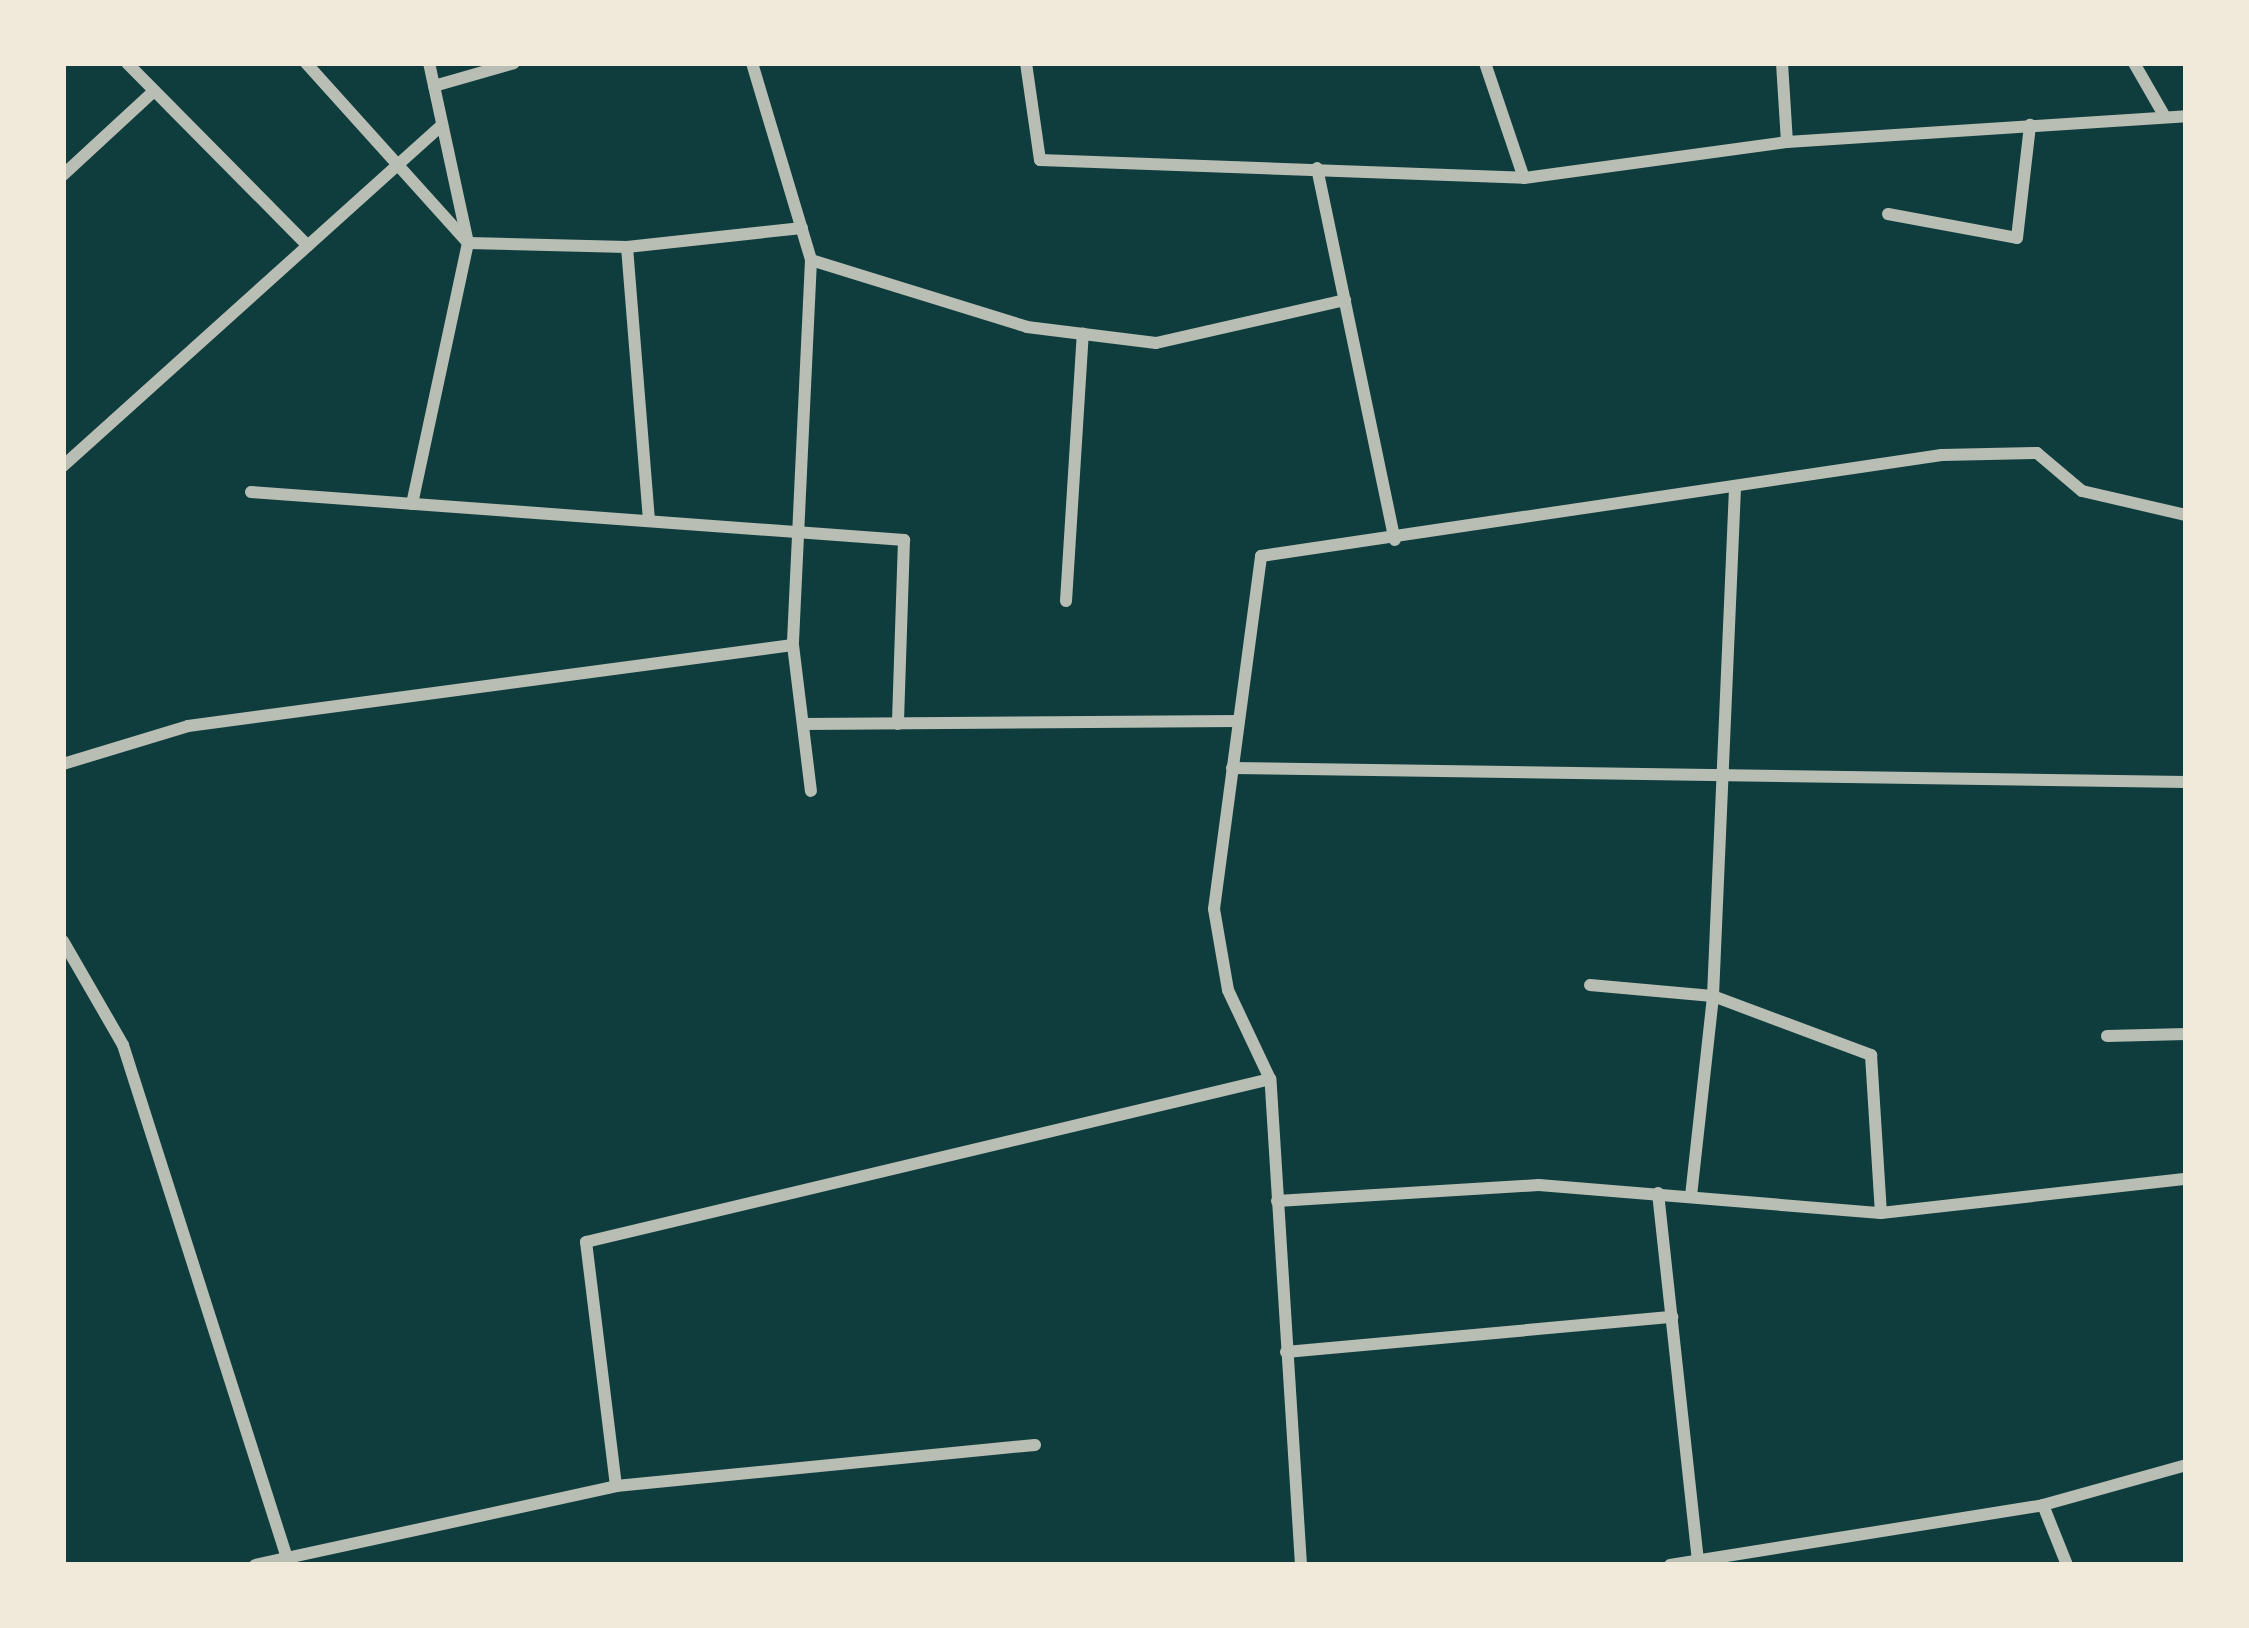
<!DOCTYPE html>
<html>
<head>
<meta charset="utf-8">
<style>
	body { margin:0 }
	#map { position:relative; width:2249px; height:1628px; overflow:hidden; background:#0f3d3e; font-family:Signika,sans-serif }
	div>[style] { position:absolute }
	.minor>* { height:12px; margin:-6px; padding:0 6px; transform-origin:6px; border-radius:6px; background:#b8beb3 }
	span { translate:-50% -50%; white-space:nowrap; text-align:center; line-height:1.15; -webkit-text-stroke:12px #f1e9da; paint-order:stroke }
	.frame { position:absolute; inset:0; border:66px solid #f1e9da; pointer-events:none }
</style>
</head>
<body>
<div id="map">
	<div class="minor">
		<i style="left:127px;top:63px;width:257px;rotate:45.3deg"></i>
		<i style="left:306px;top:63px;width:242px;rotate:48deg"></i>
		<i style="left:468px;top:243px;width:159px;rotate:1.4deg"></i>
		<i style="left:627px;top:247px;width:176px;rotate:-6.2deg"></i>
		<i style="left:752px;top:63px;width:206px;rotate:73.3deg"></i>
		<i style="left:811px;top:260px;width:385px;rotate:92.7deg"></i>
		<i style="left:793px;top:645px;width:147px;rotate:83deg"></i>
		<i style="left:1026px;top:63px;width:98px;rotate:81.8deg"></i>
		<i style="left:1040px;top:160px;width:484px;rotate:2.1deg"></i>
		<i style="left:1524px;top:178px;width:265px;rotate:-7.8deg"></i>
		<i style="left:1787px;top:142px;width:400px;rotate:-3.7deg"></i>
		<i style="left:1485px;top:63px;width:121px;rotate:71.3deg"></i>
		<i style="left:1782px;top:63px;width:79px;rotate:86.4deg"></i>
		<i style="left:2134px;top:63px;width:62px;rotate:60.1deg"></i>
		<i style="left:434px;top:86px;width:83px;rotate:-16deg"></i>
		<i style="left:1317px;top:168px;width:380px;rotate:78.2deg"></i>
		<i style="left:63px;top:175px;width:124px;rotate:-42.7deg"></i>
		<i style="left:1888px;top:214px;width:131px;rotate:10.5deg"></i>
		<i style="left:2017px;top:238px;width:114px;rotate:-83.4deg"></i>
		<i style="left:627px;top:247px;width:275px;rotate:85.4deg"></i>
		<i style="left:811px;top:260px;width:226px;rotate:17.2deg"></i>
		<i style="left:1027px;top:327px;width:130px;rotate:7.1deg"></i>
		<i style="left:1156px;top:343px;width:194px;rotate:-12.8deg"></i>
		<i style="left:63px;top:466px;width:510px;rotate:-41.98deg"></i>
		<i style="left:251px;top:492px;width:655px;rotate:4.2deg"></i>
		<i style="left:904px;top:540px;width:184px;rotate:91.9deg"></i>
		<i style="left:412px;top:504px;width:267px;rotate:-77.9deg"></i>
		<i style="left:468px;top:243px;width:184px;rotate:-102.2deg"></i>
		<i style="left:1066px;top:601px;width:268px;rotate:-86.4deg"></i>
		<i style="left:803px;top:724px;width:435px;rotate:-0.4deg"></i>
		<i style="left:63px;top:764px;width:131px;rotate:-16.9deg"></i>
		<i style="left:188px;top:726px;width:610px;rotate:-7.63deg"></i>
		<i style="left:1232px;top:768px;width:954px;rotate:0.84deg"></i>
		<i style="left:63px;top:941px;width:120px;rotate:60deg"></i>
		<i style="left:123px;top:1045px;width:539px;rotate:72.27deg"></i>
		<i style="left:1590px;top:985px;width:123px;rotate:5.1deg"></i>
		<i style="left:1713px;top:996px;width:169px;rotate:20.5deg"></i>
		<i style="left:1871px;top:1055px;width:158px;rotate:86.4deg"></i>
		<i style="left:2107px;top:1036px;width:79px;rotate:-1.5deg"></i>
		<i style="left:1658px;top:1193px;width:369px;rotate:83.8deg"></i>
		<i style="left:1691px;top:1196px;width:201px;rotate:-83.7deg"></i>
		<i style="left:1713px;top:996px;width:508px;rotate:-87.52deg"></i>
		<i style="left:1277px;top:1201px;width:262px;rotate:-3.5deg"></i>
		<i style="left:1539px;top:1185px;width:343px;rotate:4.7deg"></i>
		<i style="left:1881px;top:1213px;width:307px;rotate:-6.4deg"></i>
		<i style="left:1286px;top:1352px;width:388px;rotate:-5.2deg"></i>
		<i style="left:616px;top:1486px;width:246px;rotate:-97deg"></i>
		<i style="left:586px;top:1242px;width:703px;rotate:-13.4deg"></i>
		<i style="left:2043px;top:1505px;width:65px;rotate:68.2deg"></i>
		<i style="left:255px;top:1565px;width:370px;rotate:-12.3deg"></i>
		<i style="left:616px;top:1486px;width:421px;rotate:-5.6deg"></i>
		<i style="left:1301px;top:1565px;width:487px;rotate:-93.6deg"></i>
		<i style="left:1270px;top:1079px;width:98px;rotate:-115.3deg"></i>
		<i style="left:1228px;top:990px;width:82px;rotate:-99.8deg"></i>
		<i style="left:1214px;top:909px;width:356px;rotate:-82.4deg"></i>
		<i style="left:1261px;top:556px;width:688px;rotate:-8.44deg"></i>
		<i style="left:1942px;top:455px;width:95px;rotate:-1.2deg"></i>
		<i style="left:2037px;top:453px;width:59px;rotate:40.2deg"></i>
		<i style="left:2082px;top:491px;width:107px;rotate:13deg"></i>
		<i style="left:1670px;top:1565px;width:378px;rotate:-9.1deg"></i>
		<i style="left:2043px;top:1505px;width:148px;rotate:-15.6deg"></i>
	</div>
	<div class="frame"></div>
</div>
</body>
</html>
